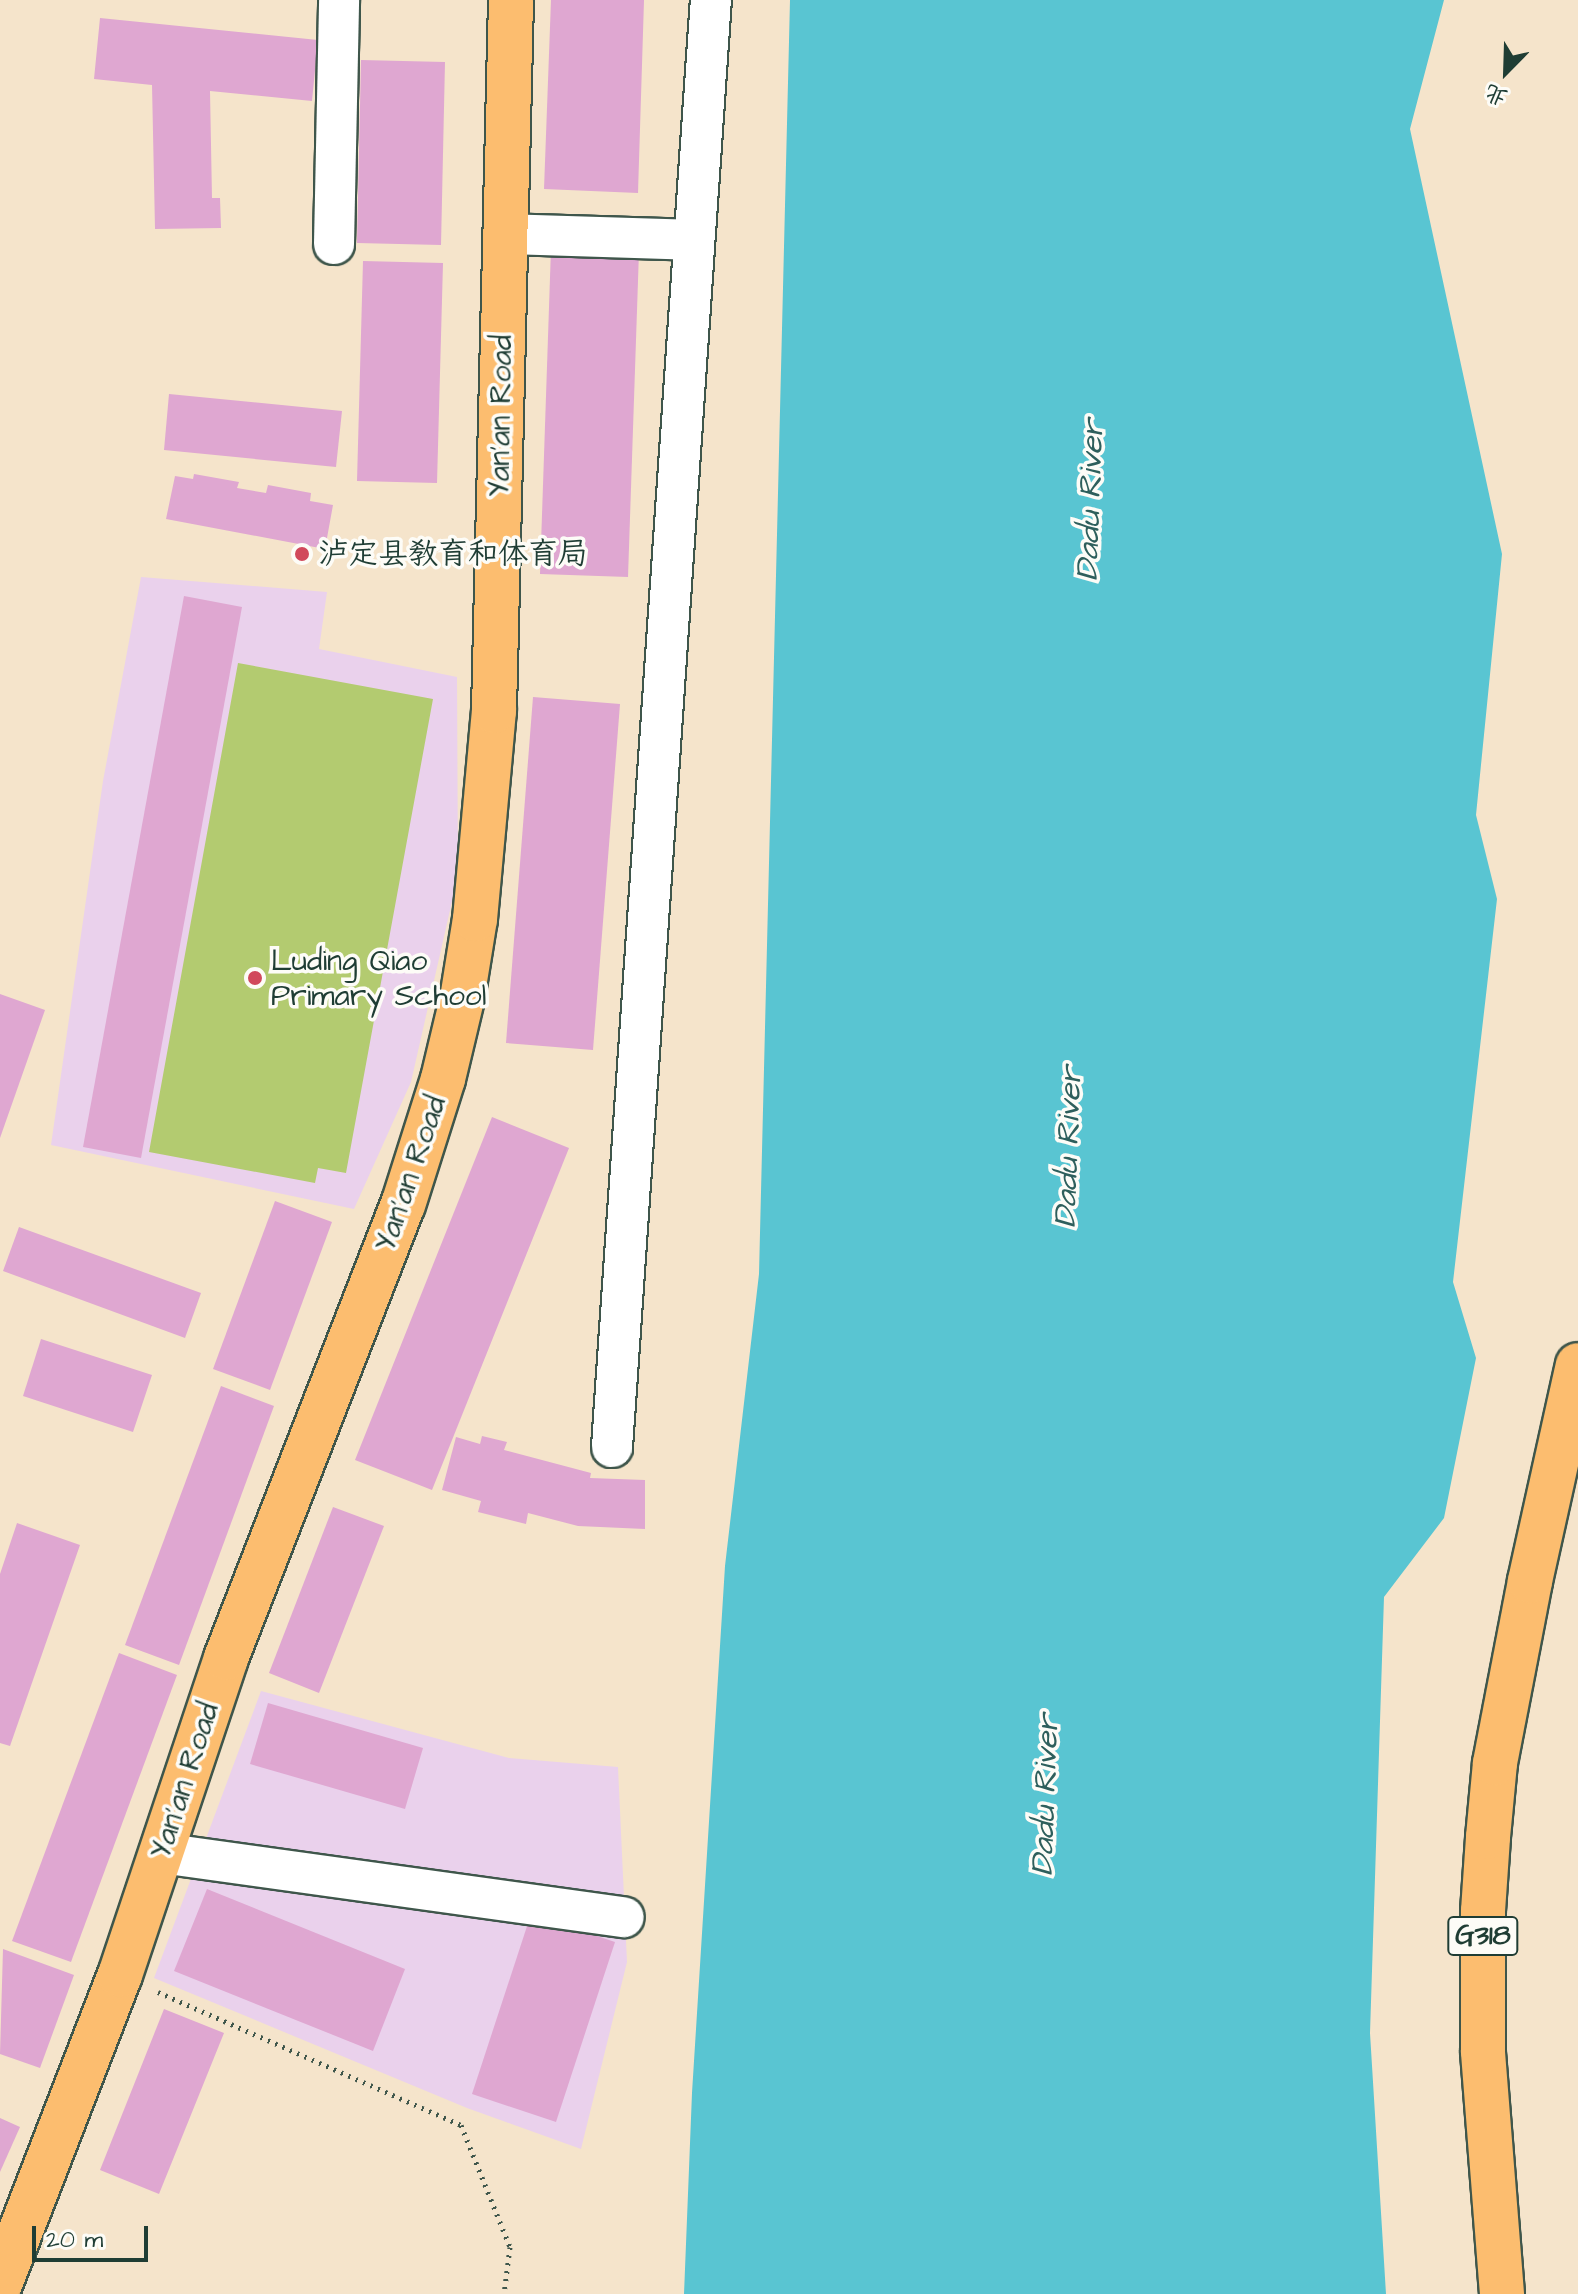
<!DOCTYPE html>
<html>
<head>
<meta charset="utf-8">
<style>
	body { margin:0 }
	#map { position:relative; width:1578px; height:2294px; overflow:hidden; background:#f5e4cb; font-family:"Architects Daughter","LXGW WenKai TC",sans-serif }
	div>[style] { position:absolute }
	.built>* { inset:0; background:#ead1ec }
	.green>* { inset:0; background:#b3cb70 }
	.water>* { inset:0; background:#59c5d2 }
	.building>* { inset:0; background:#dfa7d1 }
	.path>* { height:5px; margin-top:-2.5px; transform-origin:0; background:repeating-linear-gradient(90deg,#3f564b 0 2px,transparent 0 8px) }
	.roads { filter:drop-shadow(2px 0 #3f564b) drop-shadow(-2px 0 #3f564b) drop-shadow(0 2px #3f564b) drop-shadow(0 -2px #3f564b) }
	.minor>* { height:40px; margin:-20px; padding:0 20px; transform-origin:20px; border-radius:20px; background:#fff }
	.major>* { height:44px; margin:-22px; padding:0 22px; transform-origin:22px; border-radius:22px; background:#fcbd6f }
	.highway>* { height:44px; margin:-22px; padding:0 22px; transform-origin:22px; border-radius:22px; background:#fcbd6f }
	.dots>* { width:22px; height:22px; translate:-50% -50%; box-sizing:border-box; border:4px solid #fdfcf7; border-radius:50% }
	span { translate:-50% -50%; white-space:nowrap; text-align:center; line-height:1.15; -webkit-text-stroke:7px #fdfcf7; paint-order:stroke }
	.shield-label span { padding:2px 6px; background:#fdfcf7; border:2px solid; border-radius:6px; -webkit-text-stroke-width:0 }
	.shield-label { font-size:28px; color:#1f3d34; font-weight:700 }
	.street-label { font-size:30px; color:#1f3d34 }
	.poi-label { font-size:30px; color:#1f3d34 }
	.left { translate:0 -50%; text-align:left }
	.water-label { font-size:32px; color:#2e5f5c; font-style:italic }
	.north { position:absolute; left:1466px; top:32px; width:80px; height:80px; -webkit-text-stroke:6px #fdfcf7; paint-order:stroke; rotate:203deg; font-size:22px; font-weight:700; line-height:32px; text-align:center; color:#1f3d34 }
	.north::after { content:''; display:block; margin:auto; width:28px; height:36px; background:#1f3d34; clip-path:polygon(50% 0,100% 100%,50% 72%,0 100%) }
	.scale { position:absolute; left:32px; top:2226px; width:116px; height:36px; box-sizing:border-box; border:4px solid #1f3d34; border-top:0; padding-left:10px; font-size:24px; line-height:28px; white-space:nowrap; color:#1f3d34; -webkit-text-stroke:6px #fdfcf7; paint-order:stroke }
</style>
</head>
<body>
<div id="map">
	<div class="built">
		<i style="clip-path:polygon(141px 577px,327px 592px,319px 649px,457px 677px,458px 875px,411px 1082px,354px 1209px,51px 1145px,103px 781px)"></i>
		<i style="clip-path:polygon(261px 1691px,509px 1758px,618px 1767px,627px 1962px,581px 2149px,467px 2108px,154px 1978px)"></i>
	</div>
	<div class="green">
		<i style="clip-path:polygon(238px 663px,433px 699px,346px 1173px,318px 1168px,315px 1183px,149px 1152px)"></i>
	</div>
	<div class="water">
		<i style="clip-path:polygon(790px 0,1444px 0,1410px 129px,1502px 554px,1476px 815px,1497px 899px,1453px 1282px,1476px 1358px,1444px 1518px,1384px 1597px,1370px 2033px,1386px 2294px,684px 2294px,692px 2093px,725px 1566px,759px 1274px)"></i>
	</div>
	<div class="building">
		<i style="clip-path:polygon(551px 0,644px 0,638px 193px,544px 189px)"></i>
		<i style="clip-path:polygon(100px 18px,318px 40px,312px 101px,210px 91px,212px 198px,220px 198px,221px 228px,155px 229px,152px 85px,94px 79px)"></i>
		<i style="clip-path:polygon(361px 60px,445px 62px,441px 245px,357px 243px)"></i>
		<i style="clip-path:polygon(551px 248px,639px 251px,628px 577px,540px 574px)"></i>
		<i style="clip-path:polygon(363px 261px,443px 263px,437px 483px,357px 481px)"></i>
		<i style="clip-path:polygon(169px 394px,342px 411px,336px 467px,164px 450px)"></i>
		<i style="clip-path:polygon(194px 474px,239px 482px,237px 488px,266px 493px,268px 485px,311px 493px,310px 501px,333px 505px,325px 549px,166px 519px,175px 476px,193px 479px)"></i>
		<i style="clip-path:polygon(184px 596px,242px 607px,141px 1158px,83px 1147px)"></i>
		<i style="clip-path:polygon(533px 697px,620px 704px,593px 1050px,506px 1043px)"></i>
		<i style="clip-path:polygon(0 994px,45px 1010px,0 1138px)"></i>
		<i style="clip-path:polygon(492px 1117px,569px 1148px,432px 1490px,355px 1460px)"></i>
		<i style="clip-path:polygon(275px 1201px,332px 1222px,270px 1390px,213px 1369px)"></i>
		<i style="clip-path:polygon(19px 1227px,201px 1293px,185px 1338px,3px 1271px)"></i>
		<i style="clip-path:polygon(41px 1339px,152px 1375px,133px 1432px,23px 1396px)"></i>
		<i style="clip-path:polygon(221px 1386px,274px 1406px,179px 1665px,125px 1645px)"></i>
		<i style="clip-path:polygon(482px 1436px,507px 1442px,504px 1450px,591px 1473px,590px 1478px,645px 1480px,645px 1529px,578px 1526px,528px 1513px,526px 1524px,478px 1512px,481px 1501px,442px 1490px,456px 1437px,480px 1444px)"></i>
		<i style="clip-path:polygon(333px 1507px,384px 1526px,319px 1693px,269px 1673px)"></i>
		<i style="clip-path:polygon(17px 1523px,80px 1545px,10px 1746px,0 1743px,0 1574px)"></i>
		<i style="clip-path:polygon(119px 1653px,177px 1675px,71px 1962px,12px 1941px)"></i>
		<i style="clip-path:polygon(268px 1703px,423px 1748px,405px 1809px,250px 1764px)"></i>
		<i style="clip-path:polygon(207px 1889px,405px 1969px,373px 2051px,174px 1971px)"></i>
		<i style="clip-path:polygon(531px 1914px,615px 1942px,556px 2122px,472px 2094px)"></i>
		<i style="clip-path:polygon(3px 1949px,74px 1975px,40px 2068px,0 2054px)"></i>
		<i style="clip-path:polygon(164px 2009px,224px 2033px,159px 2194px,100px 2170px)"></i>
		<i style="clip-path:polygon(0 2118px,20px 2127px,0 2172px)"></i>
	</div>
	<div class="path">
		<i style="left:158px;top:1992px;width:331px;rotate:23.7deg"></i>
		<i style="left:461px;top:2125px;width:131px;rotate:68.1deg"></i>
		<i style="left:510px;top:2247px;width:47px;rotate:97.3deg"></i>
	</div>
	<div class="roads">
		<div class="minor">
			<i style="left:505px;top:234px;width:189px;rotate:1.8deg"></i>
			<i style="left:334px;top:244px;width:244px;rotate:-88.8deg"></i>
			<i style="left:612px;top:1447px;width:1450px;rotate:-86.09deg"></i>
			<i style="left:161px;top:1853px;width:467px;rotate:7.9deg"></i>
		</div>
		<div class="major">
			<i style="left:0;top:2284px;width:331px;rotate:-68.8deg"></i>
			<i style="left:120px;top:1975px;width:334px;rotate:-71.5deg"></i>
			<i style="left:226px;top:1658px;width:486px;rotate:-68.7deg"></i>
			<i style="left:403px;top:1205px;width:132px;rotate:-72.4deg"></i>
			<i style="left:443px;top:1079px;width:82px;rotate:-76.6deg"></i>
			<i style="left:462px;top:999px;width:81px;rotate:-80.8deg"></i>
			<i style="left:475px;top:919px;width:209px;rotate:-84.8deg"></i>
			<i style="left:494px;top:711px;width:711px;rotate:-88.63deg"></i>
		</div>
		<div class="highway">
			<i style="left:1502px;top:2294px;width:244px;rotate:-94.5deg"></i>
			<i style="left:1483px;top:2051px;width:140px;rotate:-90deg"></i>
			<i style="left:1483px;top:1911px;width:74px;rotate:-86.1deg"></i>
			<i style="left:1488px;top:1837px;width:74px;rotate:-84.6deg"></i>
			<i style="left:1495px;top:1763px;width:185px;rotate:-79.1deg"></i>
			<i style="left:1530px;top:1581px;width:221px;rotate:-77.5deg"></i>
		</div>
	</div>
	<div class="dots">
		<i style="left:302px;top:554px;background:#d1495b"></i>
		<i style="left:255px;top:978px;background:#d1495b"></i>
	</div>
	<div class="shield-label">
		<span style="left:1483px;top:1936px">G318</span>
	</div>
	<div class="street-label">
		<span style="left:501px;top:416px;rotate:-89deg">Yan'an Road</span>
		<span style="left:411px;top:1174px;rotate:-71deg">Yan'an Road</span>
		<span style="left:185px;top:1781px;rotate:-72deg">Yan'an Road</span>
	</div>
	<div class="poi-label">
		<span class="left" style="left:318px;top:554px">泸定县教育和体育局</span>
		<span class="left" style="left:271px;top:978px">Luding Qiao<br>Primary School</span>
	</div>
	<div class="water-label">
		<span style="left:1091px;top:500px;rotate:-88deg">Dadu River</span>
		<span style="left:1069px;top:1147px;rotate:-88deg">Dadu River</span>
		<span style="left:1046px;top:1795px;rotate:-88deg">Dadu River</span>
	</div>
	<div class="north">北</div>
	<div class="scale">20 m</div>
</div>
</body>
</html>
